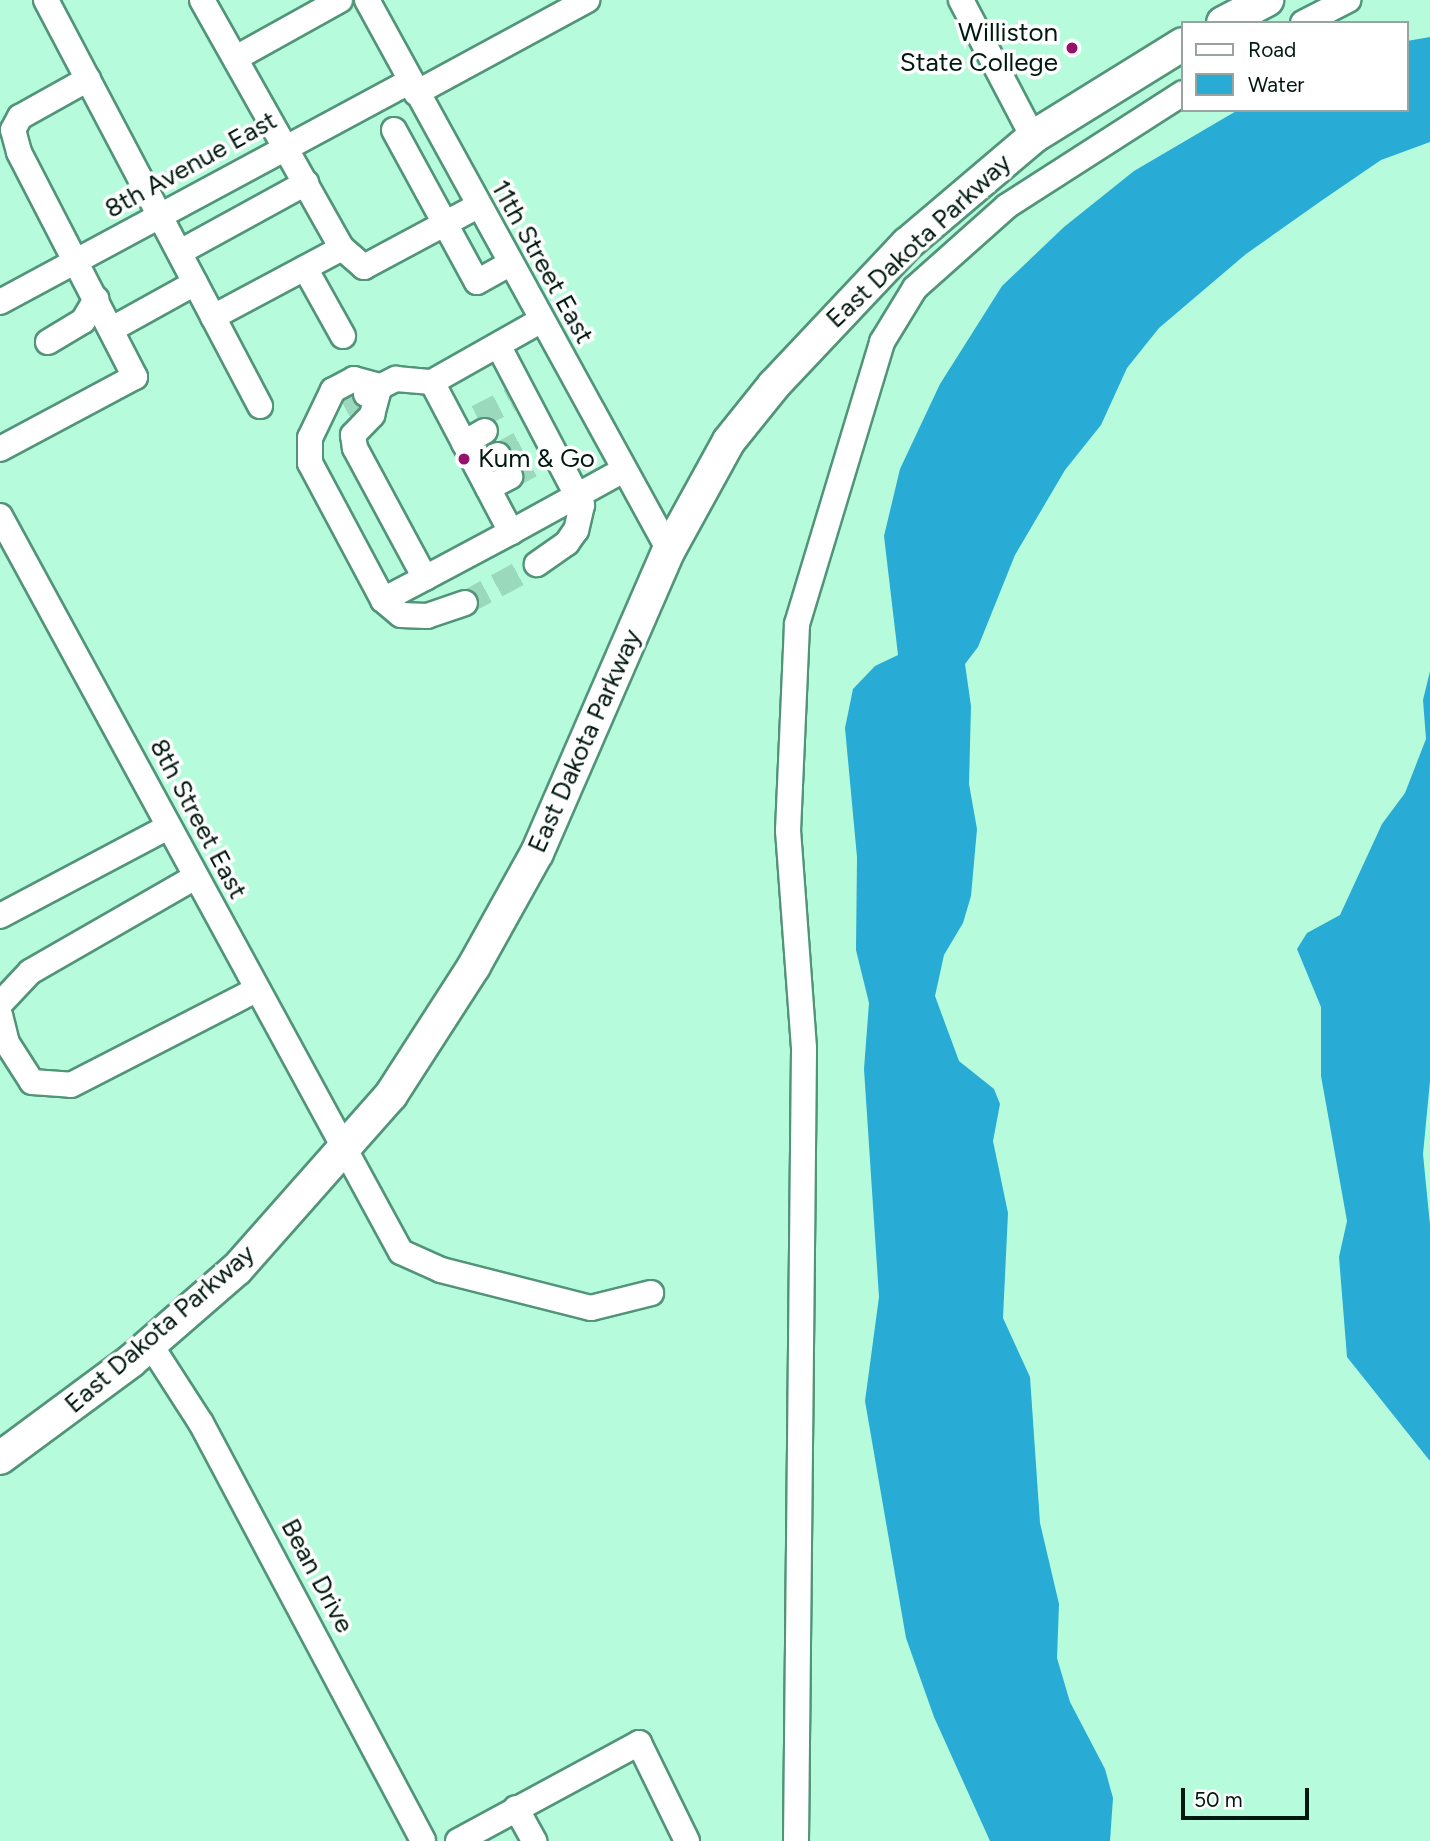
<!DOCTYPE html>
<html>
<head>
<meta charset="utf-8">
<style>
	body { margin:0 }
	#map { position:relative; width:1430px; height:1841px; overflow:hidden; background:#b6fbdc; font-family:Figtree,sans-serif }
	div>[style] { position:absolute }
	.water>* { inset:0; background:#28abd4 }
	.minor-tunnel>* { height:24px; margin-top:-12px; transform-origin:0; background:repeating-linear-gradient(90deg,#9bd9bd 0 24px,transparent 0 36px) }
	.roads { filter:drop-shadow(2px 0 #529479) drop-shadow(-2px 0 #529479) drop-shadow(0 2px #529479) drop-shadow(0 -2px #529479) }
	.minor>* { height:24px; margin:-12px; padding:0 12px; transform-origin:12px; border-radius:12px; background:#fff }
	.major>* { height:32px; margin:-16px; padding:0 16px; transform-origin:16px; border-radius:16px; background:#fff }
	.dots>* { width:19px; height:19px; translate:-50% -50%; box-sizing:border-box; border:4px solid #fff; border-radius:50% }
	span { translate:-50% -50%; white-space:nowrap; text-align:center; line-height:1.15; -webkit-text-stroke:7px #fff; paint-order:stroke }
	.poi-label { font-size:26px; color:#00190f }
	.right { translate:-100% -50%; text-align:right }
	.left { translate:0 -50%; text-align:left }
	.street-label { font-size:26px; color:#00190f }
	.legend { position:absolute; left:1181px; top:21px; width:228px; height:91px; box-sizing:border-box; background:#fff; border:2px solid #99a39f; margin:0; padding:9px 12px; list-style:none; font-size:21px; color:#00190f }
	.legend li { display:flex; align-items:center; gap:14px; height:35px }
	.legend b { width:35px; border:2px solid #99a39f }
	.scale { position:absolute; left:1181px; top:1788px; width:128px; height:32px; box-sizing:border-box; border:4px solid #00190f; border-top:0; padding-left:9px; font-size:21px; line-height:24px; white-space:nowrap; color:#00190f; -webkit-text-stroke:5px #fff; paint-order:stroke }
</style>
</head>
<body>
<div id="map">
	<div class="water">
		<i style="clip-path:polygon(1430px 37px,1430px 142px,1381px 160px,1321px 201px,1246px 254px,1159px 328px,1127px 368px,1101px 425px,1065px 470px,1015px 555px,978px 647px,965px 664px,971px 706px,969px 784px,977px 829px,971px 896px,963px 923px,944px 955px,935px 996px,959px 1061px,994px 1089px,1000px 1104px,993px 1141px,1008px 1213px,1003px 1318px,1030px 1377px,1040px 1523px,1059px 1604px,1057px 1658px,1070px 1702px,1105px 1769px,1113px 1798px,1110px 1841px,990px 1841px,934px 1717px,906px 1638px,865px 1401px,879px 1297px,864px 1069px,869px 1003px,856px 950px,857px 857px,845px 728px,853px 689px,875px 666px,898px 655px,884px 536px,900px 469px,940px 384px,1002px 286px,1064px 227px,1134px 171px,1238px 110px,1407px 110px,1407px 41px)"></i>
		<i style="clip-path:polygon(1430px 671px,1430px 1081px,1423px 1154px,1430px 1225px,1430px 1461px,1347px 1357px,1339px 1257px,1347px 1221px,1321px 1076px,1321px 1007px,1297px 949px,1307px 933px,1340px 915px,1382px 824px,1405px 793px,1426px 739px,1423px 700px)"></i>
	</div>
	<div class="minor-tunnel">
		<i style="left:344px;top:406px;width:17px;rotate:-28deg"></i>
		<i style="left:477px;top:417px;width:37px;rotate:-27deg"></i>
		<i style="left:498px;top:455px;width:36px;rotate:-28deg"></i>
		<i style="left:510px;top:477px;width:36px;rotate:-28deg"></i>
		<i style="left:465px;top:603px;width:82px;rotate:-28.4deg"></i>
	</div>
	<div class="roads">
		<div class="minor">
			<i style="left:46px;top:0;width:459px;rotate:62.2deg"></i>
			<i style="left:202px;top:0;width:285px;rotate:60.6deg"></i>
			<i style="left:342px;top:248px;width:29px;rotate:41deg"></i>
			<i style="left:364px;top:267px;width:129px;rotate:-28.2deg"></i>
			<i style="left:367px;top:0;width:627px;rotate:61.23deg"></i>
			<i style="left:961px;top:0;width:155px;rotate:62.3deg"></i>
			<i style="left:1303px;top:23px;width:51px;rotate:-27.1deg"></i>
			<i style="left:236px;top:58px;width:119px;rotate:-29.1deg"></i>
			<i style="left:416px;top:93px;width:195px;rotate:-28.5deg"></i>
			<i style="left:394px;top:130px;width:173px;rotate:61.4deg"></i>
			<i style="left:477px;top:282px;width:37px;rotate:-29deg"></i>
			<i style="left:180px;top:252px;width:144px;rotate:-28.7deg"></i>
			<i style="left:305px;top:268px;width:78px;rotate:60.8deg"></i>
			<i style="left:0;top:302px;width:466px;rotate:-28.3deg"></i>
			<i style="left:213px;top:317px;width:146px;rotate:-28.1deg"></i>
			<i style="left:540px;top:321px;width:124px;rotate:150.5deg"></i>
			<i style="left:432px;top:382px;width:170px;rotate:62.2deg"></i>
			<i style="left:511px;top:532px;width:127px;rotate:-28.8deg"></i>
			<i style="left:112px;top:329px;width:95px;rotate:-29deg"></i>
			<i style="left:48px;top:342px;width:41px;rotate:-31deg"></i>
			<i style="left:83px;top:321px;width:26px;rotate:-59deg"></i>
			<i style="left:498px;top:345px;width:181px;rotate:62.3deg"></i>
			<i style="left:582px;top:505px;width:26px;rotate:103deg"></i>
			<i style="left:576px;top:530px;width:16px;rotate:125deg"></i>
			<i style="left:567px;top:543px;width:37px;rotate:145deg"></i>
			<i style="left:366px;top:394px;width:34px;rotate:-27deg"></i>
			<i style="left:396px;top:379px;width:36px;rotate:5deg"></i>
			<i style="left:464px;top:443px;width:24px;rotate:-30deg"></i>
			<i style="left:0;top:449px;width:153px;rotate:-28.1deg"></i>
			<i style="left:135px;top:377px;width:253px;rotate:-117.3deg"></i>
			<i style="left:19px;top:152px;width:23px;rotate:-105deg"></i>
			<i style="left:13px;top:130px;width:15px;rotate:-62deg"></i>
			<i style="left:20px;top:117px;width:78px;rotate:-29.2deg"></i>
			<i style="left:477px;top:467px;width:24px;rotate:-30deg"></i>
			<i style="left:488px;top:488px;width:25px;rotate:-27deg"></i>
			<i style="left:0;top:516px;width:838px;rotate:61.42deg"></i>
			<i style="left:401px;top:1252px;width:44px;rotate:24.2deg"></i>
			<i style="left:441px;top:1270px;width:155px;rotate:14.2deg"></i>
			<i style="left:591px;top:1308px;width:62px;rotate:-14deg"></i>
			<i style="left:425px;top:578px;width:148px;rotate:-118.3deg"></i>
			<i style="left:355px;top:448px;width:13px;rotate:-99deg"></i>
			<i style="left:353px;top:435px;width:28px;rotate:-46deg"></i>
			<i style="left:372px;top:415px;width:30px;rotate:-75deg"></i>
			<i style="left:380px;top:386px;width:27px;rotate:-165deg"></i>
			<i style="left:354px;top:379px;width:24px;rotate:152deg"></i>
			<i style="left:333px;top:390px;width:53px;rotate:115.6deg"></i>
			<i style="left:310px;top:438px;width:25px;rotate:90deg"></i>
			<i style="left:310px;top:463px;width:155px;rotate:61.9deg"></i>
			<i style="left:383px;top:600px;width:47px;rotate:-27.6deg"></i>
			<i style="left:425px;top:578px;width:98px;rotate:-28.1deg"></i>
			<i style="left:383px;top:600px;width:23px;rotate:40deg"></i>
			<i style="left:401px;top:615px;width:26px;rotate:2deg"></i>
			<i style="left:427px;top:616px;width:40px;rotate:-18.9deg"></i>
			<i style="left:0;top:916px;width:190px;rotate:-27.9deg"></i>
			<i style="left:0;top:1004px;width:44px;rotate:-46.8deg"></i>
			<i style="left:30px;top:972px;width:190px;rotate:-29.9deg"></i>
			<i style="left:0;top:1015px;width:29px;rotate:76deg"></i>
			<i style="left:7px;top:1043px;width:46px;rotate:57.3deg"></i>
			<i style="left:32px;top:1082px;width:39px;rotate:4deg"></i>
			<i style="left:71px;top:1085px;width:208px;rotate:-27.2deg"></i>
			<i style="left:150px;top:1344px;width:94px;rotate:57.2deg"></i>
			<i style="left:201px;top:1423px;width:473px;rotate:62deg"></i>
			<i style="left:516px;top:1808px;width:38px;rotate:61deg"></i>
			<i style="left:458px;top:1841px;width:206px;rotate:-28.4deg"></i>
			<i style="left:639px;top:1743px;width:109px;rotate:63.9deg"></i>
			<i style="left:796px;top:1841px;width:793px;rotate:-89.42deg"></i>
			<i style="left:804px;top:1048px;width:218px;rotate:-94.2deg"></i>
			<i style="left:788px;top:831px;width:207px;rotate:-87.5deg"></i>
			<i style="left:797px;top:624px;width:295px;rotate:-73.2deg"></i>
			<i style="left:882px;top:342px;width:63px;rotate:-58.6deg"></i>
			<i style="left:915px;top:288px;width:123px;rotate:-41.7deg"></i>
			<i style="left:1007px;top:206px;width:209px;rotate:-32.7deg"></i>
		</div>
		<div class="major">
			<i style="left:1223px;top:23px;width:50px;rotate:-27.6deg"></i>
			<i style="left:0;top:1458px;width:163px;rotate:-36.5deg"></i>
			<i style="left:131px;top:1361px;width:140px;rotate:-41deg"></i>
			<i style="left:237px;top:1269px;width:232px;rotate:-48.5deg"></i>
			<i style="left:391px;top:1095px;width:153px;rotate:-57.2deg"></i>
			<i style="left:474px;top:966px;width:129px;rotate:-60.9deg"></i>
			<i style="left:537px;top:853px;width:331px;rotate:-66.5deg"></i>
			<i style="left:669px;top:550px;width:124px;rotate:-61.2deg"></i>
			<i style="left:729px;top:441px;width:72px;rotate:-51.2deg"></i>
			<i style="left:774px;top:385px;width:194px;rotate:-46.7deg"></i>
			<i style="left:907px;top:244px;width:165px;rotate:-40.3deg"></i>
			<i style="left:1033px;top:137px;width:176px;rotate:-31.8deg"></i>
		</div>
	</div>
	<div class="dots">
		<i style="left:1072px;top:48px;background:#95136c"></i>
		<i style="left:464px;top:459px;background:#95136c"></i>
	</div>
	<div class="poi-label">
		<span class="right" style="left:1058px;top:48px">Williston<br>State College</span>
		<span class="left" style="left:478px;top:459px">Kum &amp; Go</span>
	</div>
	<div class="street-label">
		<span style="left:191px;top:165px;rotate:-29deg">8th Avenue East</span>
		<span style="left:919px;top:241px;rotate:-43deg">East Dakota Parkway</span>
		<span style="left:542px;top:262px;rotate:61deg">11th Street East</span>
		<span style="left:585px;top:741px;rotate:-66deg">East Dakota Parkway</span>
		<span style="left:198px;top:819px;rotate:62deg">8th Street East</span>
		<span style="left:160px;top:1329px;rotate:-41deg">East Dakota Parkway</span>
		<span style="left:317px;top:1576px;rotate:62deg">Bean Drive</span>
	</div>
	<ul class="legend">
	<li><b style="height:9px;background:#fff"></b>Road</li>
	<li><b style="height:19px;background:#28abd4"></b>Water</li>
	</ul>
	<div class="scale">50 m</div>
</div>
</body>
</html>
